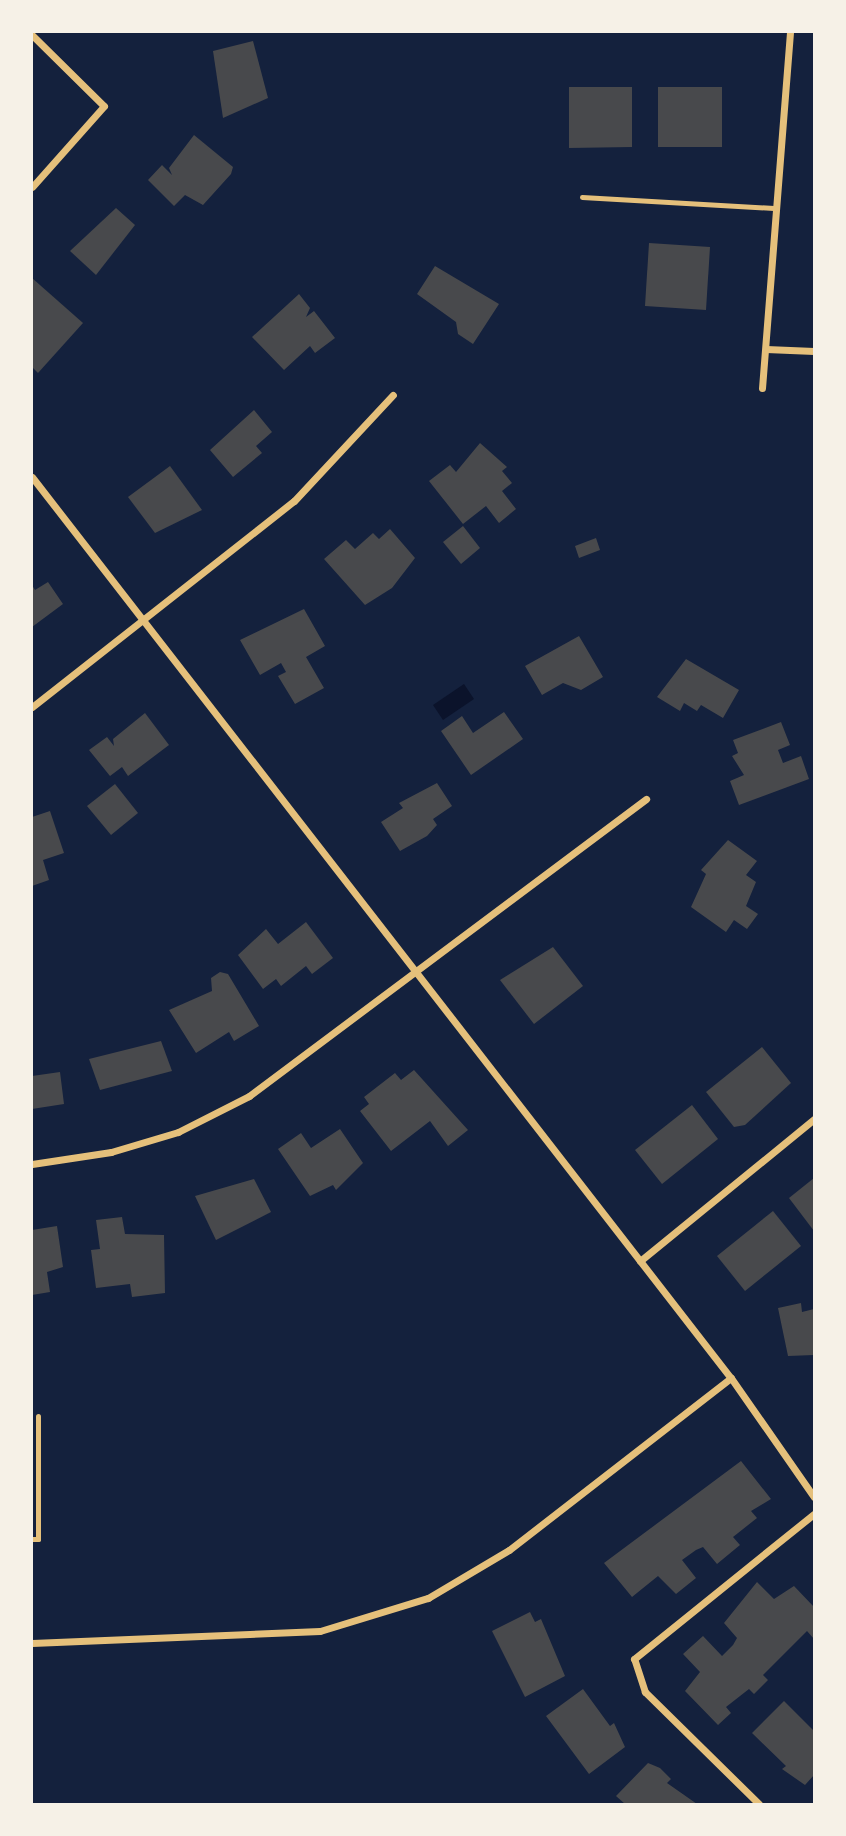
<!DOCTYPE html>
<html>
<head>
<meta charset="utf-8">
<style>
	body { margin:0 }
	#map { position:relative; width:846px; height:1836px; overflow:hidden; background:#14213d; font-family:Poppins,sans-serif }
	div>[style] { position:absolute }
	.water>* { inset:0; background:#0b132b }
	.building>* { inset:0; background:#48494c }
	.service>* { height:5px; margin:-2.5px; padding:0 2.5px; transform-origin:2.5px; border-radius:2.5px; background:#e5c07b }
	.minor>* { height:7px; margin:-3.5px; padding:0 3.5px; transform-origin:3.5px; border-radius:3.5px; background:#e5c07b }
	span { translate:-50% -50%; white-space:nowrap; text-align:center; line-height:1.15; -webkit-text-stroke:6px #f6f1e7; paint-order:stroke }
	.frame { position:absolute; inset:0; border:33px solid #f6f1e7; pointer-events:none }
</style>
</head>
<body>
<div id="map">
	<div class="water">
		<i style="clip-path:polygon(464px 684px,474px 699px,443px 720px,433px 705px)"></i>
	</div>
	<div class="building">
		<i style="clip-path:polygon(253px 41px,268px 98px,223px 118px,213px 51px)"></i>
		<i style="clip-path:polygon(569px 87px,632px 87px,632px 147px,569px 148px)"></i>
		<i style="clip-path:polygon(658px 87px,722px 87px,722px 147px,658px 147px)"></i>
		<i style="clip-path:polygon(194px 135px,233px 167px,231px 174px,203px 205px,185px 195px,174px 206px,148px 180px,162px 165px,172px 175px,169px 168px)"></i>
		<i style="clip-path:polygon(116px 208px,135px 225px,96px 275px,70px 251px)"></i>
		<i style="clip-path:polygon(649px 243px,710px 247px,706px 310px,645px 306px)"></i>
		<i style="clip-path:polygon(435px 266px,499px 304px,473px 344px,458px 334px,456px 322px,417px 294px)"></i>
		<i style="clip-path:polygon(32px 278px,83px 323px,38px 373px,32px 367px)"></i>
		<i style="clip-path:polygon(299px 294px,310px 308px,306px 317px,314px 311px,335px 338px,315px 353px,310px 346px,284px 370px,252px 337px)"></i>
		<i style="clip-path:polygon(254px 410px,272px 432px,256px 446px,262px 453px,233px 477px,210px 450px)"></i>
		<i style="clip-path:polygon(480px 443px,507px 467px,502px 471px,512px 483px,502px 491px,516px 509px,499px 523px,486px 506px,463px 524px,429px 481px,450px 465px,456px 472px)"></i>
		<i style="clip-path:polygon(170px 466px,202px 510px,155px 533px,128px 497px)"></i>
		<i style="clip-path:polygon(463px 526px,480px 548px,461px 564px,443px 542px)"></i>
		<i style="clip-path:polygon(390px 529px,415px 558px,392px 588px,365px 605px,324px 559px,346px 540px,355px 549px,373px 533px,379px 539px)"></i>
		<i style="clip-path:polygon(596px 538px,600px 550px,579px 558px,575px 546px)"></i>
		<i style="clip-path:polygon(48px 582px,63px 604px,32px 627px,32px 585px,35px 590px)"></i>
		<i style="clip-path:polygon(304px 609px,325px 646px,306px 657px,324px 688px,295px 704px,278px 676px,286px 672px,281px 663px,260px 675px,240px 640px)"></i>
		<i style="clip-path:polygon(579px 636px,603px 677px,581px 690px,563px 683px,542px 695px,525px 666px)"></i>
		<i style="clip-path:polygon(686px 659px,739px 690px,723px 718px,701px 705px,697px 711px,684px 703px,680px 711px,657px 697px)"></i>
		<i style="clip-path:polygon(504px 712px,523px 739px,471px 775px,441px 731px,462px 716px,473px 733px)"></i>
		<i style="clip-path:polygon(145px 713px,169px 745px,128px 776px,122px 767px,110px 776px,89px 750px,107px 737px,114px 746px,113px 739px)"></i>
		<i style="clip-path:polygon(781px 722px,790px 745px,778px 750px,783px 763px,801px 756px,809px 779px,739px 805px,730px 781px,744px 775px,732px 756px,738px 753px,733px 740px)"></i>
		<i style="clip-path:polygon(437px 783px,452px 806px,433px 819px,437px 825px,427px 836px,400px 851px,381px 822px,403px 808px,399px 803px)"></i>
		<i style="clip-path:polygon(115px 784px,138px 813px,111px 835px,87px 806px)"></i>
		<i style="clip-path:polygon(50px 811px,64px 853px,43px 860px,49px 880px,32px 886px,32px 817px)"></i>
		<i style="clip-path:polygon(728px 840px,757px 861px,746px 875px,756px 882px,746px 906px,758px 914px,747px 929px,734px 920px,726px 932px,691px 907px,706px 874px,701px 870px)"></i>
		<i style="clip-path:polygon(306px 922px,333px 958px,312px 974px,306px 966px,281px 986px,276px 979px,263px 989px,238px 955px,266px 929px,278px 944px)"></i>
		<i style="clip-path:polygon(553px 947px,583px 986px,534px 1024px,500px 980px)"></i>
		<i style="clip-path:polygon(220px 972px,228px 974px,259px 1026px,234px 1041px,229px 1032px,196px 1053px,169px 1010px,212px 991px,211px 978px)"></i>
		<i style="clip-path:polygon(161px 1041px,172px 1071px,100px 1090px,89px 1059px)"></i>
		<i style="clip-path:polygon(762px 1047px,791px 1083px,745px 1125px,734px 1127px,706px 1092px)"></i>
		<i style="clip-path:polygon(414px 1070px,468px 1130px,448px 1146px,430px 1121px,391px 1151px,360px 1111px,369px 1104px,364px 1097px,395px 1073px,401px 1080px)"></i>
		<i style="clip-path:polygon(60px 1072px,64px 1104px,32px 1109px,32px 1076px)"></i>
		<i style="clip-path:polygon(692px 1105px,718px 1139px,662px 1184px,635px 1150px)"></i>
		<i style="clip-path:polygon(340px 1129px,363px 1163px,336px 1190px,333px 1185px,310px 1196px,278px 1149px,301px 1133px,311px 1148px)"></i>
		<i style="clip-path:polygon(814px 1178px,814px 1231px,789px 1198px)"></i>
		<i style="clip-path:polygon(254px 1179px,271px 1212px,216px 1240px,195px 1196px)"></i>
		<i style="clip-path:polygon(773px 1211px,801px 1246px,745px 1291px,717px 1256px)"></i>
		<i style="clip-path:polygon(122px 1217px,125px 1234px,164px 1235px,165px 1293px,132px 1297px,130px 1284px,96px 1288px,91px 1250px,100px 1249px,96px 1220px)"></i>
		<i style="clip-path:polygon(57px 1226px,63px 1267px,47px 1272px,50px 1292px,32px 1295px,32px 1230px)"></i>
		<i style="clip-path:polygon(801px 1303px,802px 1312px,814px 1309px,814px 1355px,788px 1356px,778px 1308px)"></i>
		<i style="clip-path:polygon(741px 1461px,771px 1499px,751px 1511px,757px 1518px,733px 1537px,740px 1545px,717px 1564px,703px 1547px,696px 1550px,682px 1560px,696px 1578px,676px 1594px,658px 1576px,632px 1597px,604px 1563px)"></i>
		<i style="clip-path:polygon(757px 1582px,774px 1599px,794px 1586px,814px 1607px,814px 1639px,807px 1631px,763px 1675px,768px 1680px,754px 1694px,749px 1689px,726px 1707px,731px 1713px,718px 1725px,685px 1691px,700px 1672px,683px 1654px,703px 1636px,722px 1656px,733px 1645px,737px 1638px,724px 1623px)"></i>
		<i style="clip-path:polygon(530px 1612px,535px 1622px,541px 1619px,565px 1676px,525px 1697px,492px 1631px)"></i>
		<i style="clip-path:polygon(583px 1689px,610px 1726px,614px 1723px,625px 1747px,589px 1774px,546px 1716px)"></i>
		<i style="clip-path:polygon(784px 1701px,814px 1731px,814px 1775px,805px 1785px,782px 1769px,786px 1766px,752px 1733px)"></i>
		<i style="clip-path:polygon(648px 1763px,660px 1768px,671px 1779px,667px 1783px,697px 1804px,625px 1804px,616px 1796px)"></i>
	</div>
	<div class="service">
		<i style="left:582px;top:197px;width:192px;rotate:3.3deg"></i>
		<i style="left:32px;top:1539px;width:6px"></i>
		<i style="left:38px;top:1539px;width:123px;rotate:-90deg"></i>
	</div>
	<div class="minor">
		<i style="left:32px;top:35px;width:101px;rotate:44.6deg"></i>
		<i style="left:104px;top:106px;width:108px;rotate:131.6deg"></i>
		<i style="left:766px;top:349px;width:48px;rotate:2.4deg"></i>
		<i style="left:762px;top:388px;width:357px;rotate:-85.5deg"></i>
		<i style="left:32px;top:477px;width:1140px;rotate:52.2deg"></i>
		<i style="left:731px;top:1378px;width:145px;rotate:55.1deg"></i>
		<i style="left:32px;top:707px;width:333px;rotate:-38.2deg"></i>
		<i style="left:294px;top:501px;width:145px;rotate:-47deg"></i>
		<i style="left:32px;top:1164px;width:80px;rotate:-8.6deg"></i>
		<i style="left:111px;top:1152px;width:70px;rotate:-16.6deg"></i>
		<i style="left:178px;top:1132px;width:80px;rotate:-26.9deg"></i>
		<i style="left:249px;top:1096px;width:496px;rotate:-36.8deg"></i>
		<i style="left:640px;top:1261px;width:225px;rotate:-39.2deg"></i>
		<i style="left:32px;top:1643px;width:288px;rotate:-2.4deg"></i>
		<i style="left:320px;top:1631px;width:113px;rotate:-17deg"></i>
		<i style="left:428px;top:1598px;width:94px;rotate:-30.7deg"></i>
		<i style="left:509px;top:1550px;width:281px;rotate:-37.8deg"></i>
		<i style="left:759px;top:1804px;width:160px;rotate:-135.5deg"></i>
		<i style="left:645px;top:1692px;width:35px;rotate:-108deg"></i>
		<i style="left:634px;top:1659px;width:231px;rotate:-38.9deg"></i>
	</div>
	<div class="frame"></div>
</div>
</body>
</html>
